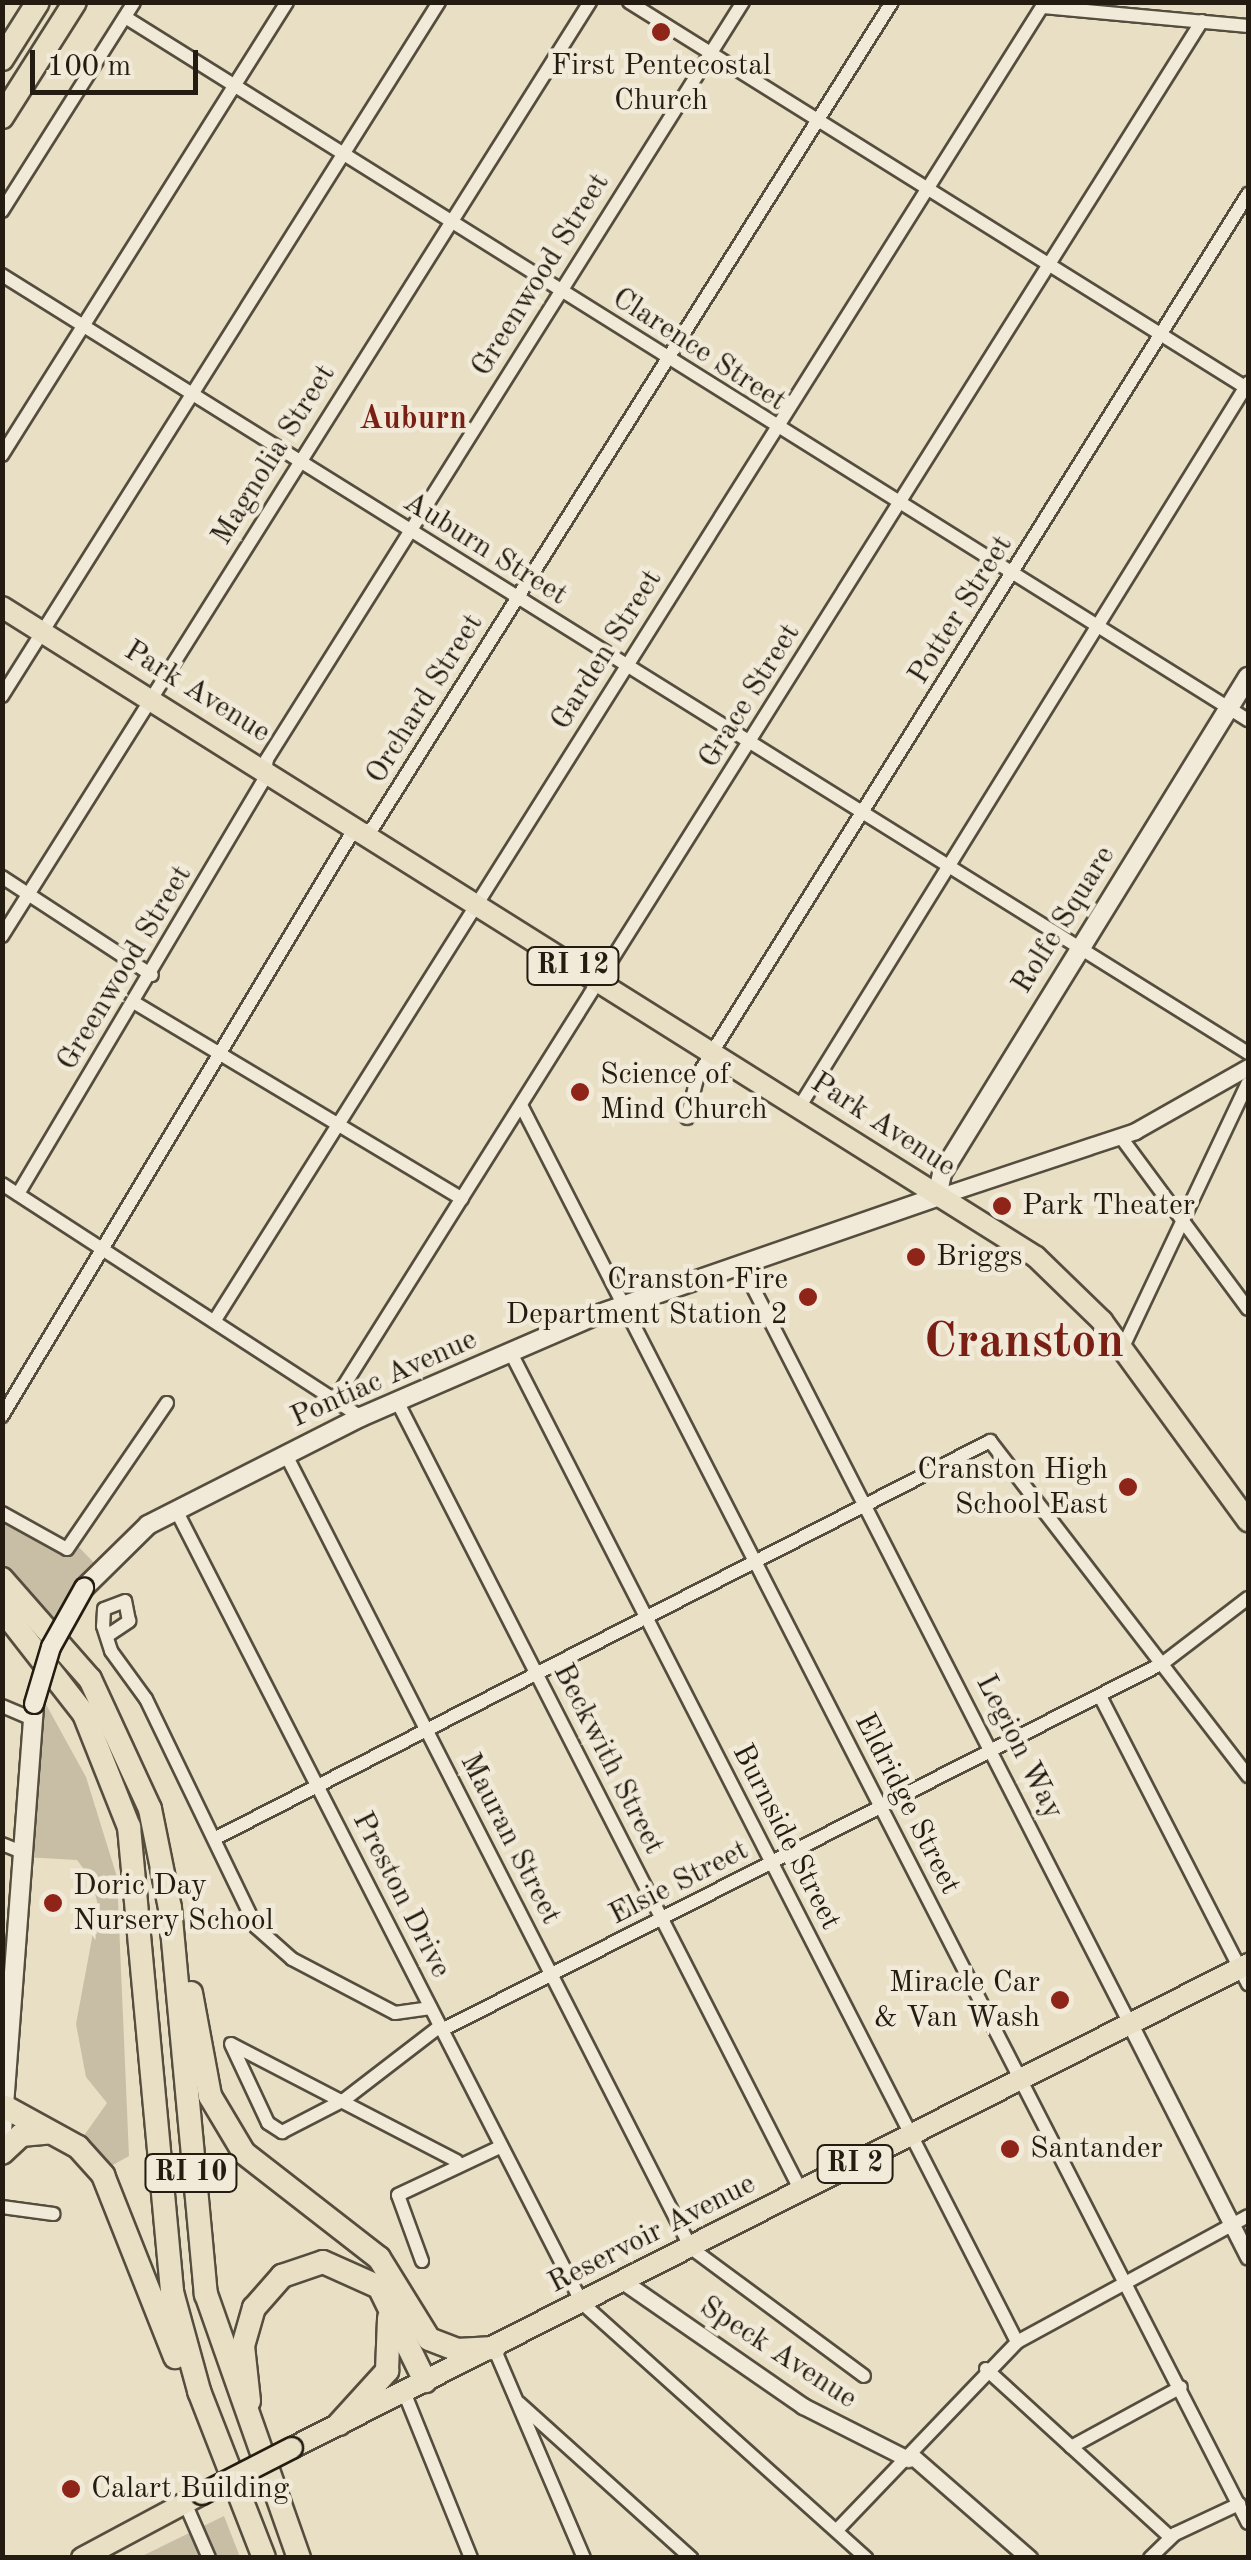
<!DOCTYPE html>
<html>
<head>
<meta charset="utf-8">
<style>
	body { margin:0 }
	#map { position:relative; width:1251px; height:2560px; overflow:hidden; background:#e9dfc5; font-family:"Old Standard TT",serif }
	div>[style] { position:absolute }
	.green>* { inset:0; background:#c8bea6 }
	.roads { filter:drop-shadow(2px 0 #554d3d) drop-shadow(-2px 0 #554d3d) drop-shadow(0 2px #554d3d) drop-shadow(0 -2px #554d3d) }
	.minor>* { height:12px; margin:-6px; padding:0 6px; transform-origin:6px; border-radius:6px; background:#f1ead9 }
	.tertiary>* { height:15px; margin:-7.5px; padding:0 7.5px; transform-origin:7.5px; border-radius:7.5px; background:#f1ead9 }
	.secondary>* { height:18px; margin:-9px; padding:0 9px; transform-origin:9px; border-radius:9px; background:#f1ead9 }
	.primary>* { height:20px; margin:-10px; padding:0 10px; transform-origin:10px; border-radius:10px; background:#e9dfc5 }
	.motorway>* { height:22px; margin:-11px; padding:0 11px; transform-origin:11px; border-radius:11px; background:#e9dfc5 }
	.bridges { filter:drop-shadow(2px 0 #241c10) drop-shadow(-2px 0 #241c10) drop-shadow(0 2px #241c10) drop-shadow(0 -2px #241c10) }
	.secondary-bridge>* { height:18px; margin:-9px; padding:0 9px; transform-origin:9px; border-radius:9px; background:#f1ead9 }
	.primary-bridge>* { height:20px; margin:-10px; padding:0 10px; transform-origin:10px; border-radius:10px; background:#e9dfc5 }
	.dots>* { width:28px; height:28px; translate:-50% -50%; box-sizing:border-box; border:5px solid #f1ead9; border-radius:50% }
	span { translate:-50% -50%; white-space:nowrap; text-align:center; line-height:1.15; -webkit-text-stroke:9px #f1ead9; paint-order:stroke }
	.shield-label span { padding:2px 8px; background:#f1ead9; border:2px solid; border-radius:8px; -webkit-text-stroke-width:0 }
	.shield-label { font-size:28px; color:#241c10; font-weight:700 }
	.poi-label { font-size:30px; color:#241c10 }
	.left { translate:0 -50%; text-align:left }
	.right { translate:-100% -50%; text-align:right }
	.street-label { font-size:30px; color:#241c10 }
	.neighbourhood-label { font-size:32px; color:#7a1f14; font-weight:700 }
	.town-label { font-size:50px; color:#7a1f14; font-weight:700 }
	.frame { position:absolute; inset:0; border:5px solid #241c10; pointer-events:none }
	.scale { position:absolute; left:30px; top:50px; width:168px; height:45px; box-sizing:border-box; border:5px solid #241c10; border-top:0; padding-left:12px; font-size:30px; line-height:35px; white-space:nowrap; color:#241c10; -webkit-text-stroke:8px #f1ead9; paint-order:stroke }
</style>
</head>
<body>
<div id="map">
	<div class="green">
		<i style="clip-path:polygon(2px 1513px,46px 1540px,75px 1543px,97px 1566px,56px 1622px,3px 1568px)"></i>
		<i style="clip-path:polygon(37px 1688px,86px 1777px,117px 1877px,129px 2156px,102px 2171px,78px 2144px,107px 2103px,86px 2077px,76px 2024px,98px 1906px,92px 1880px,77px 1860px,24px 1857px)"></i>
		<i style="clip-path:polygon(224px 2516px,240px 2557px,138px 2558px)"></i>
	</div>
	<div class="roads">
		<div class="minor">
			<i style="left:629px;top:2px;width:730px;rotate:32.01deg"></i>
			<i style="left:1043px;top:7px;width:206px;rotate:5.3deg"></i>
			<i style="left:125px;top:17px;width:1325px;rotate:32.05deg"></i>
			<i style="left:2px;top:211px;width:247px;rotate:-57.7deg"></i>
			<i style="left:2px;top:275px;width:1469px;rotate:31.98deg"></i>
			<i style="left:2px;top:455px;width:535px;rotate:-57.82deg"></i>
			<i style="left:2px;top:696px;width:820px;rotate:-57.8deg"></i>
			<i style="left:2px;top:877px;width:179px;rotate:33.2deg"></i>
			<i style="left:2px;top:936px;width:1104px;rotate:-57.81deg"></i>
			<i style="left:135px;top:1003px;width:381px;rotate:30.9deg"></i>
			<i style="left:800px;top:1106px;width:851px;rotate:-58.22deg"></i>
			<i style="left:522px;top:1107px;width:1591px;rotate:62.86deg"></i>
			<i style="left:687px;top:1118px;width:44px;rotate:-75.7deg"></i>
			<i style="left:698px;top:1075px;width:1039px;rotate:-58.02deg"></i>
			<i style="left:1120px;top:1136px;width:215px;rotate:53.5deg"></i>
			<i style="left:2px;top:1184px;width:428px;rotate:33deg"></i>
			<i style="left:18px;top:1194px;width:482px;rotate:-59.3deg"></i>
			<i style="left:264px;top:780px;width:21px;rotate:-82deg"></i>
			<i style="left:267px;top:759px;width:894px;rotate:-57.84deg"></i>
			<i style="left:741px;top:1264px;width:854px;rotate:62.89deg"></i>
			<i style="left:215px;top:1320px;width:1558px;rotate:-57.8deg"></i>
			<i style="left:1122px;top:1349px;width:294px;rotate:-64.7deg"></i>
			<i style="left:511px;top:1353px;width:1111px;rotate:62.9deg"></i>
			<i style="left:338px;top:1395px;width:1623px;rotate:-57.84deg"></i>
			<i style="left:398px;top:1403px;width:885px;rotate:62.91deg"></i>
			<i style="left:2px;top:1416px;width:680px;rotate:-59.02deg"></i>
			<i style="left:352px;top:833px;width:20px;rotate:-11deg"></i>
			<i style="left:372px;top:829px;width:977px;rotate:-57.84deg"></i>
			<i style="left:285px;top:1453px;width:893px;rotate:62.95deg"></i>
			<i style="left:691px;top:2248px;width:215px;rotate:36.5deg"></i>
			<i style="left:176px;top:1510px;width:891px;rotate:62.89deg"></i>
			<i style="left:582px;top:2303px;width:382px;rotate:41.9deg"></i>
			<i style="left:2px;top:1513px;width:74px;rotate:29deg"></i>
			<i style="left:67px;top:1549px;width:177px;rotate:-55.6deg"></i>
			<i style="left:107px;top:1636px;width:27px;rotate:-34deg"></i>
			<i style="left:129px;top:1621px;width:20px;rotate:-101deg"></i>
			<i style="left:125px;top:1601px;width:22px;rotate:159deg"></i>
			<i style="left:104px;top:1609px;width:17px;rotate:93deg"></i>
			<i style="left:103px;top:1626px;width:26px;rotate:72deg"></i>
			<i style="left:111px;top:1651px;width:59px;rotate:53.9deg"></i>
			<i style="left:146px;top:1699px;width:253px;rotate:64.2deg"></i>
			<i style="left:256px;top:1927px;width:48px;rotate:41.6deg"></i>
			<i style="left:292px;top:1959px;width:116px;rotate:27.7deg"></i>
			<i style="left:395px;top:2013px;width:36px;rotate:-8deg"></i>
			<i style="left:1100px;top:1696px;width:324px;rotate:62.8deg"></i>
			<i style="left:2px;top:1706px;width:33px;rotate:23deg"></i>
			<i style="left:216px;top:1838px;width:870px;rotate:-27.15deg"></i>
			<i style="left:990px;top:1441px;width:423px;rotate:52.4deg"></i>
			<i style="left:2px;top:1844px;width:24px;rotate:22deg"></i>
			<i style="left:442px;top:2030px;width:809px;rotate:-26.98deg"></i>
			<i style="left:1163px;top:1663px;width:107px;rotate:-37.4deg"></i>
			<i style="left:231px;top:2044px;width:87px;rotate:64.9deg"></i>
			<i style="left:268px;top:2123px;width:17px;rotate:33deg"></i>
			<i style="left:282px;top:2132px;width:70px;rotate:-27.3deg"></i>
			<i style="left:344px;top:2100px;width:121px;rotate:-37.6deg"></i>
			<i style="left:233px;top:2045px;width:252px;rotate:27.4deg"></i>
			<i style="left:2px;top:2207px;width:52px;rotate:7.7deg"></i>
			<i style="left:422px;top:2261px;width:70px;rotate:-110deg"></i>
			<i style="left:398px;top:2195px;width:113px;rotate:-25.2deg"></i>
			<i style="left:494px;top:2348px;width:228px;rotate:66.8deg"></i>
			<i style="left:986px;top:2369px;width:249px;rotate:42.4deg"></i>
			<i style="left:404px;top:2392px;width:179px;rotate:68deg"></i>
			<i style="left:519px;top:2403px;width:232px;rotate:42deg"></i>
			<i style="left:1071px;top:2447px;width:125px;rotate:-28.6deg"></i>
			<i style="left:185px;top:2503px;width:60px;rotate:66.4deg"></i>
			<i style="left:837px;top:2530px;width:260px;rotate:-46.2deg"></i>
			<i style="left:1017px;top:2342px;width:263px;rotate:-28.6deg"></i>
			<i style="left:1150px;top:2558px;width:35px;rotate:-44deg"></i>
			<i style="left:1175px;top:2534px;width:71px;rotate:-25.1deg"></i>
		</div>
		<div class="tertiary">
			<i style="left:937px;top:1197px;width:209px;rotate:-18.4deg"></i>
			<i style="left:1135px;top:1131px;width:130px;rotate:-29.5deg"></i>
			<i style="left:1130px;top:2024px;width:261px;rotate:63.1deg"></i>
			<i style="left:624px;top:2282px;width:218px;rotate:34.7deg"></i>
			<i style="left:803px;top:2406px;width:118px;rotate:26.8deg"></i>
			<i style="left:911px;top:2455px;width:157px;rotate:41.1deg"></i>
		</div>
		<div class="secondary">
			<i style="left:84px;top:1588px;width:90px;rotate:-44.5deg"></i>
			<i style="left:148px;top:1525px;width:239px;rotate:-26.9deg"></i>
			<i style="left:361px;top:1417px;width:259px;rotate:-23.4deg"></i>
			<i style="left:599px;top:1314px;width:358px;rotate:-19.1deg"></i>
			<i style="left:937px;top:1197px;width:25px;rotate:-78deg"></i>
			<i style="left:942px;top:1173px;width:583px;rotate:-58.33deg"></i>
			<i style="left:2px;top:2132px;width:429px;rotate:-85.7deg"></i>
		</div>
		<div class="primary">
			<i style="left:2px;top:607px;width:1221px;rotate:32.15deg"></i>
			<i style="left:1036px;top:1257px;width:92px;rotate:44.1deg"></i>
			<i style="left:1102px;top:1321px;width:248px;rotate:53.9deg"></i>
			<i style="left:292px;top:2448px;width:1072px;rotate:-26.85deg"></i>
			<i style="left:82px;top:2558px;width:136px;rotate:-28.1deg"></i>
		</div>
		<div class="motorway">
			<i style="left:2px;top:59px;width:67px;rotate:-57.7deg"></i>
			<i style="left:2px;top:117px;width:136px;rotate:-57.6deg"></i>
			<i style="left:2px;top:1579px;width:133px;rotate:48.7deg"></i>
			<i style="left:90px;top:1679px;width:143px;rotate:65.2deg"></i>
			<i style="left:150px;top:1809px;width:101px;rotate:78.6deg"></i>
			<i style="left:170px;top:1908px;width:388px;rotate:84.7deg"></i>
			<i style="left:206px;top:2294px;width:280px;rotate:70.6deg"></i>
			<i style="left:2px;top:1609px;width:133px;rotate:52deg"></i>
			<i style="left:84px;top:1714px;width:122px;rotate:68.3deg"></i>
			<i style="left:129px;top:1827px;width:467px;rotate:84.7deg"></i>
			<i style="left:172px;top:2292px;width:103px;rotate:74.7deg"></i>
			<i style="left:199px;top:2391px;width:179px;rotate:68.7deg"></i>
			<i style="left:191px;top:1993px;width:105px;rotate:79.5deg"></i>
			<i style="left:210px;top:2096px;width:66px;rotate:59.2deg"></i>
			<i style="left:244px;top:2153px;width:171px;rotate:37.9deg"></i>
			<i style="left:379px;top:2258px;width:95px;rotate:58.3deg"></i>
			<i style="left:429px;top:2339px;width:30px;rotate:21deg"></i>
			<i style="left:457px;top:2350px;width:37px;rotate:-3deg"></i>
			<i style="left:5px;top:2107px;width:83px;rotate:28.7deg"></i>
			<i style="left:78px;top:2147px;width:38px;rotate:48deg"></i>
			<i style="left:103px;top:2175px;width:196px;rotate:68.4deg"></i>
			<i style="left:2px;top:2153px;width:26px;rotate:-43deg"></i>
			<i style="left:21px;top:2135px;width:25px;rotate:-5deg"></i>
			<i style="left:249px;top:2401px;width:55px;rotate:-96.2deg"></i>
			<i style="left:243px;top:2346px;width:40px;rotate:-74deg"></i>
			<i style="left:254px;top:2308px;width:43px;rotate:-48.8deg"></i>
			<i style="left:282px;top:2276px;width:43px;rotate:-18.9deg"></i>
			<i style="left:323px;top:2262px;width:61px;rotate:24.1deg"></i>
			<i style="left:379px;top:2287px;width:105px;rotate:63.9deg"></i>
			<i style="left:339px;top:2424px;width:72px;rotate:-47.8deg"></i>
			<i style="left:387px;top:2371px;width:53px;rotate:-87.8deg"></i>
		</div>
	</div>
	<div class="bridges">
		<div class="secondary-bridge">
			<i style="left:34px;top:1704px;width:59px;rotate:-73.4deg"></i>
			<i style="left:51px;top:1647px;width:68px;rotate:-60.8deg"></i>
		</div>
		<div class="primary-bridge">
			<i style="left:202px;top:2494px;width:101px;rotate:-27.1deg"></i>
		</div>
	</div>
	<div class="dots">
		<i style="left:661px;top:32px;background:#8f2418"></i>
		<i style="left:580px;top:1092px;background:#8f2418"></i>
		<i style="left:1002px;top:1206px;background:#8f2418"></i>
		<i style="left:916px;top:1257px;background:#8f2418"></i>
		<i style="left:808px;top:1297px;background:#8f2418"></i>
		<i style="left:1128px;top:1487px;background:#8f2418"></i>
		<i style="left:53px;top:1903px;background:#8f2418"></i>
		<i style="left:1060px;top:2000px;background:#8f2418"></i>
		<i style="left:1010px;top:2149px;background:#8f2418"></i>
		<i style="left:71px;top:2489px;background:#8f2418"></i>
	</div>
	<div class="shield-label">
		<span style="left:573px;top:966px">RI 12</span>
		<span style="left:855px;top:2164px">RI 2</span>
		<span style="left:191px;top:2173px">RI 10</span>
	</div>
	<div class="poi-label">
		<span style="left:661px;top:83px">First Pentecostal<br>Church</span>
		<span class="left" style="left:600px;top:1092px">Science of<br>Mind Church</span>
		<span class="left" style="left:1022px;top:1206px">Park Theater</span>
		<span class="left" style="left:936px;top:1257px">Briggs</span>
		<span class="right" style="left:788px;top:1297px">Cranston Fire<br>Department Station 2</span>
		<span class="right" style="left:1108px;top:1487px">Cranston High<br>School East</span>
		<span class="left" style="left:73px;top:1903px">Doric Day<br>Nursery School</span>
		<span class="right" style="left:1040px;top:2000px">Miracle Car<br>&amp; Van Wash</span>
		<span class="left" style="left:1030px;top:2149px">Santander</span>
		<span class="left" style="left:91px;top:2489px">Calart Building</span>
	</div>
	<div class="street-label">
		<span style="left:541px;top:275px;rotate:-58deg">Greenwood Street</span>
		<span style="left:699px;top:350px;rotate:33deg">Clarence Street</span>
		<span style="left:274px;top:455px;rotate:-58deg">Magnolia Street</span>
		<span style="left:485px;top:549px;rotate:32deg">Auburn Street</span>
		<span style="left:961px;top:610px;rotate:-58deg">Potter Street</span>
		<span style="left:607px;top:650px;rotate:-58deg">Garden Street</span>
		<span style="left:197px;top:692px;rotate:32deg">Park Avenue</span>
		<span style="left:750px;top:696px;rotate:-58deg">Grace Street</span>
		<span style="left:425px;top:699px;rotate:-58deg">Orchard Street</span>
		<span style="left:1064px;top:920px;rotate:-58deg">Rolfe Square</span>
		<span style="left:125px;top:968px;rotate:-59deg">Greenwood Street</span>
		<span style="left:883px;top:1125px;rotate:33deg">Park Avenue</span>
		<span style="left:384px;top:1379px;rotate:-24deg">Pontiac Avenue</span>
		<span style="left:1019px;top:1747px;rotate:63deg">Legion Way</span>
		<span style="left:608px;top:1759px;rotate:63deg">Beckwith Street</span>
		<span style="left:907px;top:1804px;rotate:63deg">Eldridge Street</span>
		<span style="left:786px;top:1837px;rotate:63deg">Burnside Street</span>
		<span style="left:510px;top:1839px;rotate:63deg">Mauran Street</span>
		<span style="left:679px;top:1883px;rotate:-27deg">Elsie Street</span>
		<span style="left:401px;top:1895px;rotate:63deg">Preston Drive</span>
		<span style="left:652px;top:2234px;rotate:-27deg">Reservoir Avenue</span>
		<span style="left:778px;top:2353px;rotate:33deg">Speck Avenue</span>
	</div>
	<div class="neighbourhood-label">
		<span style="left:413px;top:420px">Auburn</span>
	</div>
	<div class="town-label">
		<span style="left:1024px;top:1344px">Cranston</span>
	</div>
	<div class="frame"></div>
	<div class="scale">100 m</div>
</div>
</body>
</html>
